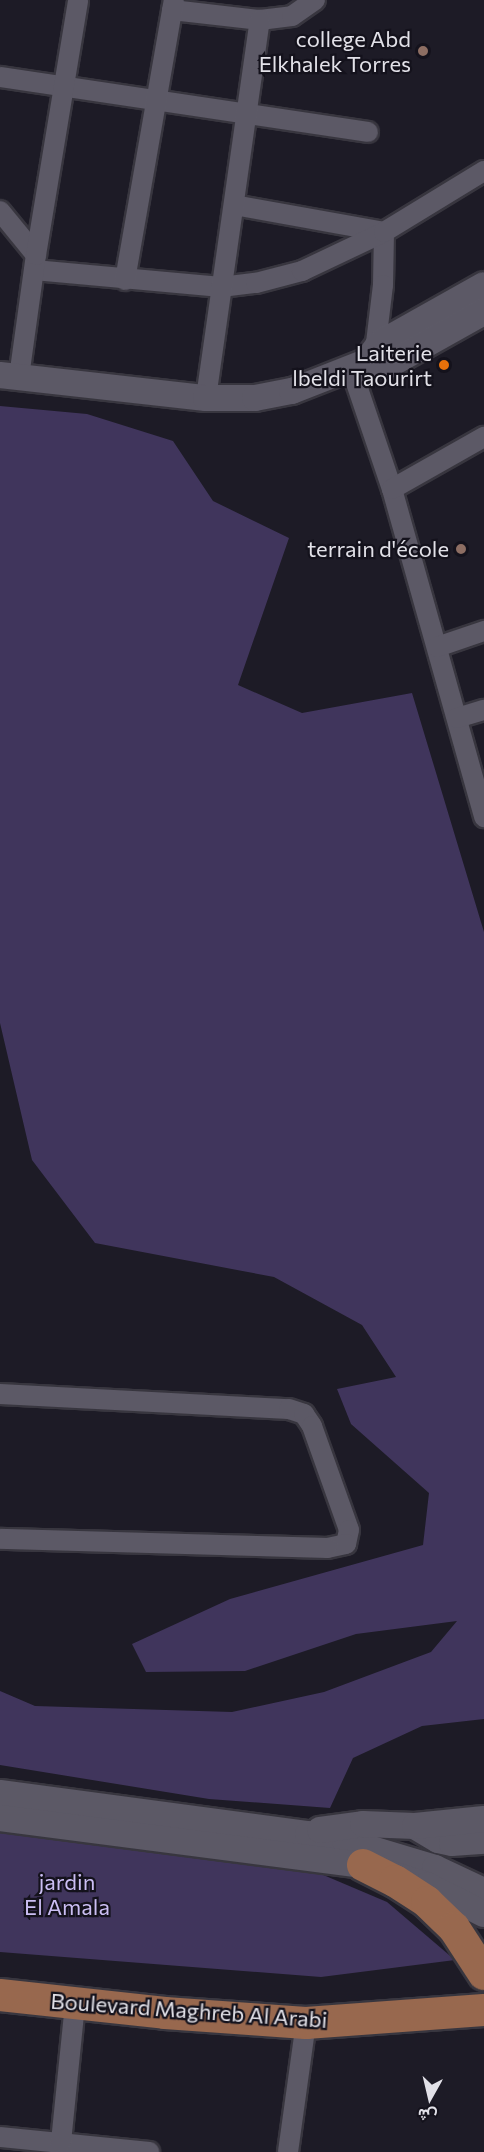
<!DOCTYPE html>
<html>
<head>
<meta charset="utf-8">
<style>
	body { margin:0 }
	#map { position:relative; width:484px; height:2152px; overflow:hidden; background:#1d1b26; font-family:Commissioner,Vazirmatn,sans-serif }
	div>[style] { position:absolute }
	.green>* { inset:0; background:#40355c }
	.roads { filter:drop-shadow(2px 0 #38363f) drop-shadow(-2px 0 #38363f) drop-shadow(0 2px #38363f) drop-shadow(0 -2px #38363f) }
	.minor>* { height:20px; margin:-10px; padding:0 10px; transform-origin:10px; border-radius:10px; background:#5c5966 }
	.tertiary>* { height:26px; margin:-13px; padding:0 13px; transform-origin:13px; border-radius:13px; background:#5c5966 }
	.primary>* { height:32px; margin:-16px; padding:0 16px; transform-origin:16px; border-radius:16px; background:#98684e }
	.dots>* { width:16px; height:16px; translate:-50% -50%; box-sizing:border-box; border:3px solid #14121c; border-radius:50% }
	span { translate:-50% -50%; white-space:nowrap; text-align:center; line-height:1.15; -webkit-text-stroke:4.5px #14121c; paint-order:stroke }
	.poi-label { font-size:22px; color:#e2e1e8 }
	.right { translate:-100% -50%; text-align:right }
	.park-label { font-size:22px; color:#cbbef3 }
	.street-label { font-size:22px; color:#e2e1e8 }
	.north { position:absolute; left:400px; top:2068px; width:60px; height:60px; -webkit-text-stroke:4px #14121c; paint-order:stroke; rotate:188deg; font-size:16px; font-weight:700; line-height:24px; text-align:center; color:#e2e1e8 }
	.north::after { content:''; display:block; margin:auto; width:21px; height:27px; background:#e2e1e8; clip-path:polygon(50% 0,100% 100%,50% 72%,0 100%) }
</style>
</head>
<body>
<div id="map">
	<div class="green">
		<i style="clip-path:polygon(0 406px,87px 414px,173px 441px,213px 501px,289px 538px,238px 685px,302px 713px,412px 693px,484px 932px,484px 1719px,422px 1726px,353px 1758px,330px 1808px,209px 1799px,0 1765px,0 1691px,35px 1706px,232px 1712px,324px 1692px,431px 1652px,457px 1621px,356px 1634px,245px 1671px,146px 1672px,132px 1644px,230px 1599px,423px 1545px,429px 1493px,351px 1424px,337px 1389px,396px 1377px,362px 1325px,274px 1277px,95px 1243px,32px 1160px,0 1023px)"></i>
		<i style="clip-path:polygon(0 1819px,229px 1853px,321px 1874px,387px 1902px,455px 1960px,321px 1977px,0 1952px)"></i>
	</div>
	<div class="roads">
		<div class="minor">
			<i style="left:172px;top:10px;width:89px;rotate:6.5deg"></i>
			<i style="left:260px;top:20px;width:32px;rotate:-7deg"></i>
			<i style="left:292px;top:16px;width:28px;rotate:-35deg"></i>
			<i style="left:0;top:77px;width:372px;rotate:8.5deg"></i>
			<i style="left:234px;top:205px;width:152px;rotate:10.2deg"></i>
			<i style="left:384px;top:232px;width:53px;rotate:91.1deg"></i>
			<i style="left:383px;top:285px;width:58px;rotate:96.9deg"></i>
			<i style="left:376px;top:343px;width:14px;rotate:54deg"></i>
			<i style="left:0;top:211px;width:57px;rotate:50.7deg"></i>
			<i style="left:34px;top:270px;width:188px;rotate:5.2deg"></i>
			<i style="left:221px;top:287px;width:35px;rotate:-7deg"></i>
			<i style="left:256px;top:283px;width:48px;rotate:-14.6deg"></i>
			<i style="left:302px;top:271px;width:91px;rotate:-25.4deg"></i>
			<i style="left:384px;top:232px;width:117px;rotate:-31.4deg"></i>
			<i style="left:125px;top:280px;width:284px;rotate:-80.1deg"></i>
			<i style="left:351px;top:368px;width:128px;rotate:71.3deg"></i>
			<i style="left:392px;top:489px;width:341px;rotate:74.3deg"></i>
			<i style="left:19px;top:377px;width:123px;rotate:-82.1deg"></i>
			<i style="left:36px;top:255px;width:258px;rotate:-80.6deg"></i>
			<i style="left:206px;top:398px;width:382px;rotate:-81.9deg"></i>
			<i style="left:392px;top:489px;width:106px;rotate:-29.5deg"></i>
			<i style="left:437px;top:647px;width:50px;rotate:-18.8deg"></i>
			<i style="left:457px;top:718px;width:28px;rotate:-17deg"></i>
			<i style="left:0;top:1394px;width:289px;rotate:3deg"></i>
			<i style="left:289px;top:1409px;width:16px;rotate:18deg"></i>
			<i style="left:304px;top:1414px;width:14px;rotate:56deg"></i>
			<i style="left:312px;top:1426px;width:110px;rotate:70.4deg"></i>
			<i style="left:349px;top:1530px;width:14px;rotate:102deg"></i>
			<i style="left:346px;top:1544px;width:19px;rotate:168deg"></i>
			<i style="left:327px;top:1548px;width:327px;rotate:-178.4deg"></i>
			<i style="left:0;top:2137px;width:150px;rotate:5.7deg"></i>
			<i style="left:61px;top:2142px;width:140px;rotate:-84.2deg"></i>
			<i style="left:288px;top:2152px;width:130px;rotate:-82.1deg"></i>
		</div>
		<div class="tertiary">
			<i style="left:366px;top:362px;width:22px;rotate:-54deg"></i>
			<i style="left:379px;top:344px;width:120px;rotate:-29.3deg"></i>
			<i style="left:0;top:375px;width:207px;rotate:6.4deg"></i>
			<i style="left:206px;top:398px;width:49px"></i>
			<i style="left:255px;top:398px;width:38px;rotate:-11deg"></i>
			<i style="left:292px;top:391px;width:79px;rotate:-21.4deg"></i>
			<i style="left:366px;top:362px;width:23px;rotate:7deg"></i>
			<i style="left:389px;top:365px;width:109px;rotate:-29.2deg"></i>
			<i style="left:0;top:1793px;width:311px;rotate:7.6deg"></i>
			<i style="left:308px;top:1834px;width:38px;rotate:11deg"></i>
			<i style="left:345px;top:1841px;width:94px;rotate:16.7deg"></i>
			<i style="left:435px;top:1868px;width:54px;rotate:25.1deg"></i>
			<i style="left:0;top:1818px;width:366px;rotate:7.4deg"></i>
			<i style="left:363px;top:1865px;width:67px;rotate:17.4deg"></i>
			<i style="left:427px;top:1885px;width:64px;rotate:27deg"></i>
			<i style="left:418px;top:1828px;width:23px;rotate:31deg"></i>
			<i style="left:438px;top:1840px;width:14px;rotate:12deg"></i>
			<i style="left:452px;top:1843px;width:32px;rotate:-4deg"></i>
			<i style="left:320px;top:1830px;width:43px;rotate:-7.9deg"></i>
			<i style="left:363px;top:1824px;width:52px;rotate:2.2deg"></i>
			<i style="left:415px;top:1826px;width:69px;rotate:-5.8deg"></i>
		</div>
		<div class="primary">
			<i style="left:363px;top:1865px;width:36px;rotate:27deg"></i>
			<i style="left:395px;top:1881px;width:38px;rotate:33deg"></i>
			<i style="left:427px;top:1902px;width:37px;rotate:44deg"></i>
			<i style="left:454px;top:1928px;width:55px;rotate:56.9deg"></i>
			<i style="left:0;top:1995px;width:166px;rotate:6.2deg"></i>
			<i style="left:165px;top:2013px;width:141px;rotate:4.1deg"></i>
			<i style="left:306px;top:2023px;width:178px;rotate:-4.2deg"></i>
		</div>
	</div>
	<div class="dots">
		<i style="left:423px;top:51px;background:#8d6e63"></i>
		<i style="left:444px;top:365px;background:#e8710a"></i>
		<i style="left:461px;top:549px;background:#8d6e63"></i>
	</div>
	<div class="poi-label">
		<span class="right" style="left:411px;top:51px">college Abd<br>Elkhalek Torres</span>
		<span class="right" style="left:432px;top:365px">Laiterie<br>lbeldi Taourirt</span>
		<span class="right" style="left:449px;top:549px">terrain d'école</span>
	</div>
	<div class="park-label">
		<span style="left:67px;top:1894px">jardin<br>El Amala</span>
	</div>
	<div class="street-label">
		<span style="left:189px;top:2010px;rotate:4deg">Boulevard Maghreb Al Arabi</span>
	</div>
	<div class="north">ش</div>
</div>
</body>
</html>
